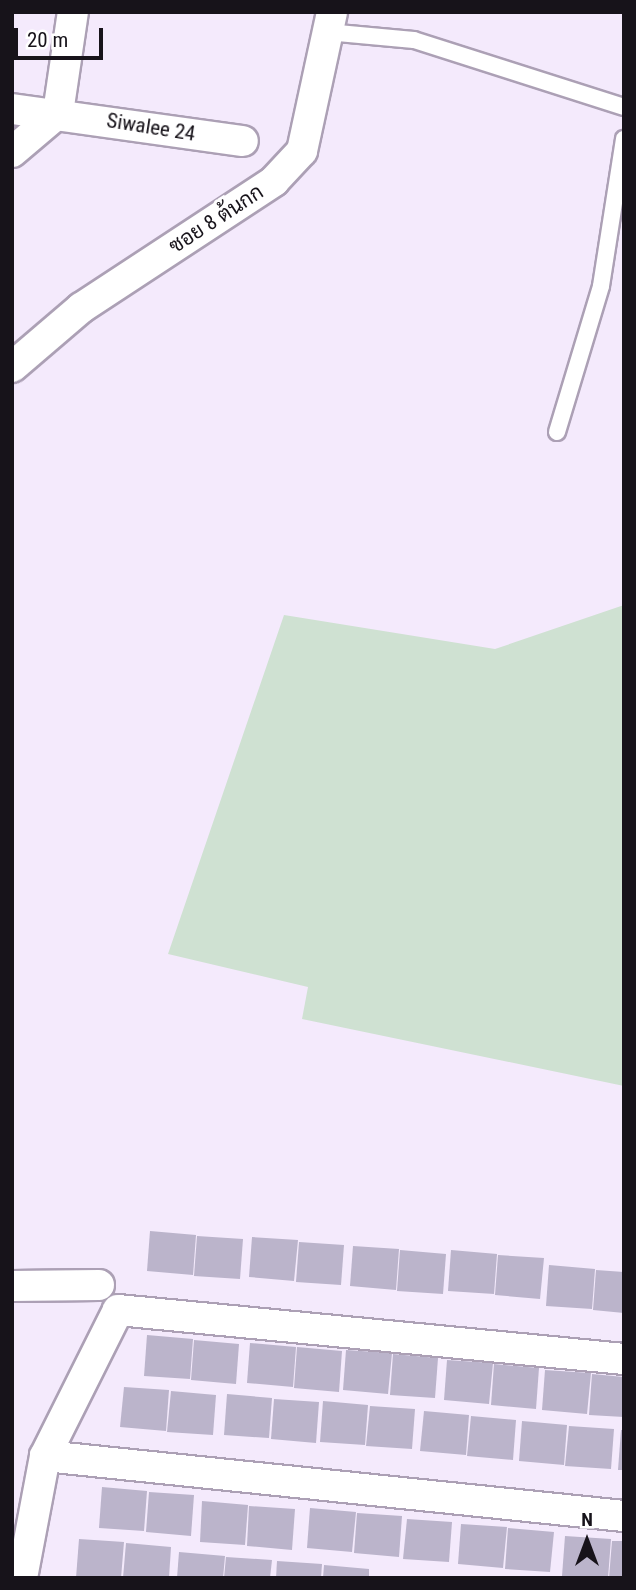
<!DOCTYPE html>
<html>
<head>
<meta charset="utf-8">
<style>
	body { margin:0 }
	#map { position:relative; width:636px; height:1590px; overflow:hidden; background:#f4eafc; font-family:"Roboto Condensed",Sarabun,sans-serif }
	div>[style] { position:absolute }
	.green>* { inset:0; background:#cfe1d2 }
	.building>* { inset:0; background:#bbb4cb }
	.roads { filter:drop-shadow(2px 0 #aca0b5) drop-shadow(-2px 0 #aca0b5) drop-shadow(0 2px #aca0b5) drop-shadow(0 -2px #aca0b5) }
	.lane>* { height:16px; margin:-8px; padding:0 8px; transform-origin:8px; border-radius:8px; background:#fff }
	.street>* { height:30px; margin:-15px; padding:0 15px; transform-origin:15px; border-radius:15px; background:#fff }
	span { translate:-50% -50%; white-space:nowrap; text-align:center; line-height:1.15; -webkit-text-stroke:6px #fff; paint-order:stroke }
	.street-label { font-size:21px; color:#17131a }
	.frame { position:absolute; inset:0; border:14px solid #17131a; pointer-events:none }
	.north { position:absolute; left:552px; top:1506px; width:70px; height:70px; -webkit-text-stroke:5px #fff; paint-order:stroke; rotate:0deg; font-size:19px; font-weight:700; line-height:28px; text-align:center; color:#17131a }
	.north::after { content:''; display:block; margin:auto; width:24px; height:32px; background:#17131a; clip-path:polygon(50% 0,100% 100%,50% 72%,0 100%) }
	.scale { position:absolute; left:14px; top:28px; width:89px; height:32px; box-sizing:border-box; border:4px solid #17131a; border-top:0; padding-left:9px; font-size:21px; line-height:24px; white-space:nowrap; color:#17131a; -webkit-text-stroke:5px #fff; paint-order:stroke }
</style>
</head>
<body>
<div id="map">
	<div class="green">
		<i style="clip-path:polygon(624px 605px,624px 1086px,302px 1019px,308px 987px,168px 954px,284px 615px,495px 649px)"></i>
	</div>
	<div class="building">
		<i style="clip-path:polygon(150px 1231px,196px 1235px,193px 1275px,147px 1271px)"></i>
		<i style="clip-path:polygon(197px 1236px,243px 1239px,240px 1279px,194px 1276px)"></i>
		<i style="clip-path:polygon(252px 1237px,298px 1240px,294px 1281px,249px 1277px)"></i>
		<i style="clip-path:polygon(299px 1242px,344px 1245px,341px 1285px,296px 1282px)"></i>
		<i style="clip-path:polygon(353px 1246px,399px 1249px,396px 1290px,350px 1286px)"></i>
		<i style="clip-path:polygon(400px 1250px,446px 1254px,443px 1294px,397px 1291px)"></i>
		<i style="clip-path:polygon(451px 1250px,497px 1254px,494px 1294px,448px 1291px)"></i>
		<i style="clip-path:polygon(498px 1255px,544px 1258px,540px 1299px,495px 1295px)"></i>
		<i style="clip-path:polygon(549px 1265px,595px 1269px,592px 1309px,546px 1306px)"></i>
		<i style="clip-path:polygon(596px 1270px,624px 1272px,624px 1313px,593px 1310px)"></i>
		<i style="clip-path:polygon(147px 1335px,193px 1339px,190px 1379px,144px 1376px)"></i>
		<i style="clip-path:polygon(194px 1340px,239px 1344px,236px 1384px,191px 1380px)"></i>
		<i style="clip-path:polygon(250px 1343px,296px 1347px,293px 1387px,247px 1383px)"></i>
		<i style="clip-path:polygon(297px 1347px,342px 1351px,339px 1392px,294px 1388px)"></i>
		<i style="clip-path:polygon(346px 1350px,392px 1353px,388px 1394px,343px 1390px)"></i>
		<i style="clip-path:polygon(393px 1354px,438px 1358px,435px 1398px,390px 1395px)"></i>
		<i style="clip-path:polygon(447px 1360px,493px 1363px,489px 1404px,444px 1400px)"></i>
		<i style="clip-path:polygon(494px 1364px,539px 1368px,536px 1409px,491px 1405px)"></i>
		<i style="clip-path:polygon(545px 1370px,591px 1373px,587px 1414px,542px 1410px)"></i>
		<i style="clip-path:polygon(592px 1374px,624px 1377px,624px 1417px,589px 1415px)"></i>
		<i style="clip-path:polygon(124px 1387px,169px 1390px,166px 1431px,120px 1427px)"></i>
		<i style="clip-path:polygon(171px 1391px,216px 1395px,213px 1435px,167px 1432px)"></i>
		<i style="clip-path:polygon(227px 1394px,272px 1398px,269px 1438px,224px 1435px)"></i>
		<i style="clip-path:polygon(274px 1399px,319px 1402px,316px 1443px,271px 1439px)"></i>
		<i style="clip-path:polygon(323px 1401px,368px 1405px,365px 1445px,320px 1442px)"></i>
		<i style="clip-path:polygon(370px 1406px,415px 1409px,412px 1449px,366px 1446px)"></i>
		<i style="clip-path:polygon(424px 1411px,469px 1415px,466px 1455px,420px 1451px)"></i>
		<i style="clip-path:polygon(471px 1416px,516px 1420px,513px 1460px,467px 1456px)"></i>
		<i style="clip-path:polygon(522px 1421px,567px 1425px,564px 1465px,519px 1461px)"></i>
		<i style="clip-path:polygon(569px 1426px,614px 1429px,611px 1469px,565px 1466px)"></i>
		<i style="clip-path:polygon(621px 1430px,624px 1430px,624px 1470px,618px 1470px)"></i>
		<i style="clip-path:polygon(102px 1487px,147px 1491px,144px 1531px,99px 1528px)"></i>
		<i style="clip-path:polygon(149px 1492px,194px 1495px,191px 1536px,146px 1532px)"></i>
		<i style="clip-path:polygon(202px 1501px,248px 1505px,245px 1545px,200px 1542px)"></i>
		<i style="clip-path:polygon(249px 1506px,295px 1509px,292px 1550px,247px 1546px)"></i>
		<i style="clip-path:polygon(310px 1508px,356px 1512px,352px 1552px,307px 1548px)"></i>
		<i style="clip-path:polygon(357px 1513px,402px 1516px,399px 1557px,354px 1553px)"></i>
		<i style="clip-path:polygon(407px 1519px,452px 1522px,449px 1562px,403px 1559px)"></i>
		<i style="clip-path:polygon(461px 1524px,507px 1527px,503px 1568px,458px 1564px)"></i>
		<i style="clip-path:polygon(508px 1528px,554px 1532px,550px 1572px,505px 1569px)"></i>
		<i style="clip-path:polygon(565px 1536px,611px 1539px,608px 1578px,562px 1576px)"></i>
		<i style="clip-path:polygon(79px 1539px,124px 1542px,121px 1578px,76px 1578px)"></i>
		<i style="clip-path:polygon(612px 1541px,624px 1541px,624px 1578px,609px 1578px)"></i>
		<i style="clip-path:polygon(126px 1543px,171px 1547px,169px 1578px,123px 1578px)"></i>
		<i style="clip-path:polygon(179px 1552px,225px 1556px,223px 1578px,177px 1578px)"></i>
		<i style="clip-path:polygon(226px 1557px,272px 1560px,270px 1578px,224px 1578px)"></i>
		<i style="clip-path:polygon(277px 1561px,322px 1564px,321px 1578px,276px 1578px)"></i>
		<i style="clip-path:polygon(324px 1565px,369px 1569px,369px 1578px,323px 1578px)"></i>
	</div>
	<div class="roads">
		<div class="lane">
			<i style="left:327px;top:32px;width:87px;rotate:5.3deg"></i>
			<i style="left:414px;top:40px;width:220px;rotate:17.7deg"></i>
			<i style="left:557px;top:432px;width:152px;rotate:-73.2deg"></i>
			<i style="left:601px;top:286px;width:149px;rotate:-81.1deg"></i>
		</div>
		<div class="street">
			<i style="left:12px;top:109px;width:233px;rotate:7.9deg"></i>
			<i style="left:12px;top:152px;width:60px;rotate:-40.3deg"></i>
			<i style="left:58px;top:113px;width:102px;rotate:-81.6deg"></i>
			<i style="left:12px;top:367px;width:91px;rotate:-40.5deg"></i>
			<i style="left:81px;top:308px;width:231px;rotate:-33.3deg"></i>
			<i style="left:274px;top:181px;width:41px;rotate:-47deg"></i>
			<i style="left:302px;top:151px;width:142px;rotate:-77.8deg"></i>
			<i style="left:12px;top:1286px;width:87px;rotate:-0.7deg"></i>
			<i style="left:45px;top:1456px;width:163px;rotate:-63.4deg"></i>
			<i style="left:118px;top:1310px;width:508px;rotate:5.53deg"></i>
			<i style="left:22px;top:1578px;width:124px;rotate:-79.3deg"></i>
			<i style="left:45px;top:1456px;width:582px;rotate:5.92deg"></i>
		</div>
	</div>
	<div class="street-label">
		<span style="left:151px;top:127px;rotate:9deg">Siwalee 24</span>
		<span style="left:216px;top:219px;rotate:-33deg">ซอย 8 ต้นกก</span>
	</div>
	<div class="frame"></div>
	<div class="north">N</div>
	<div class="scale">20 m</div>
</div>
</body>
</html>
